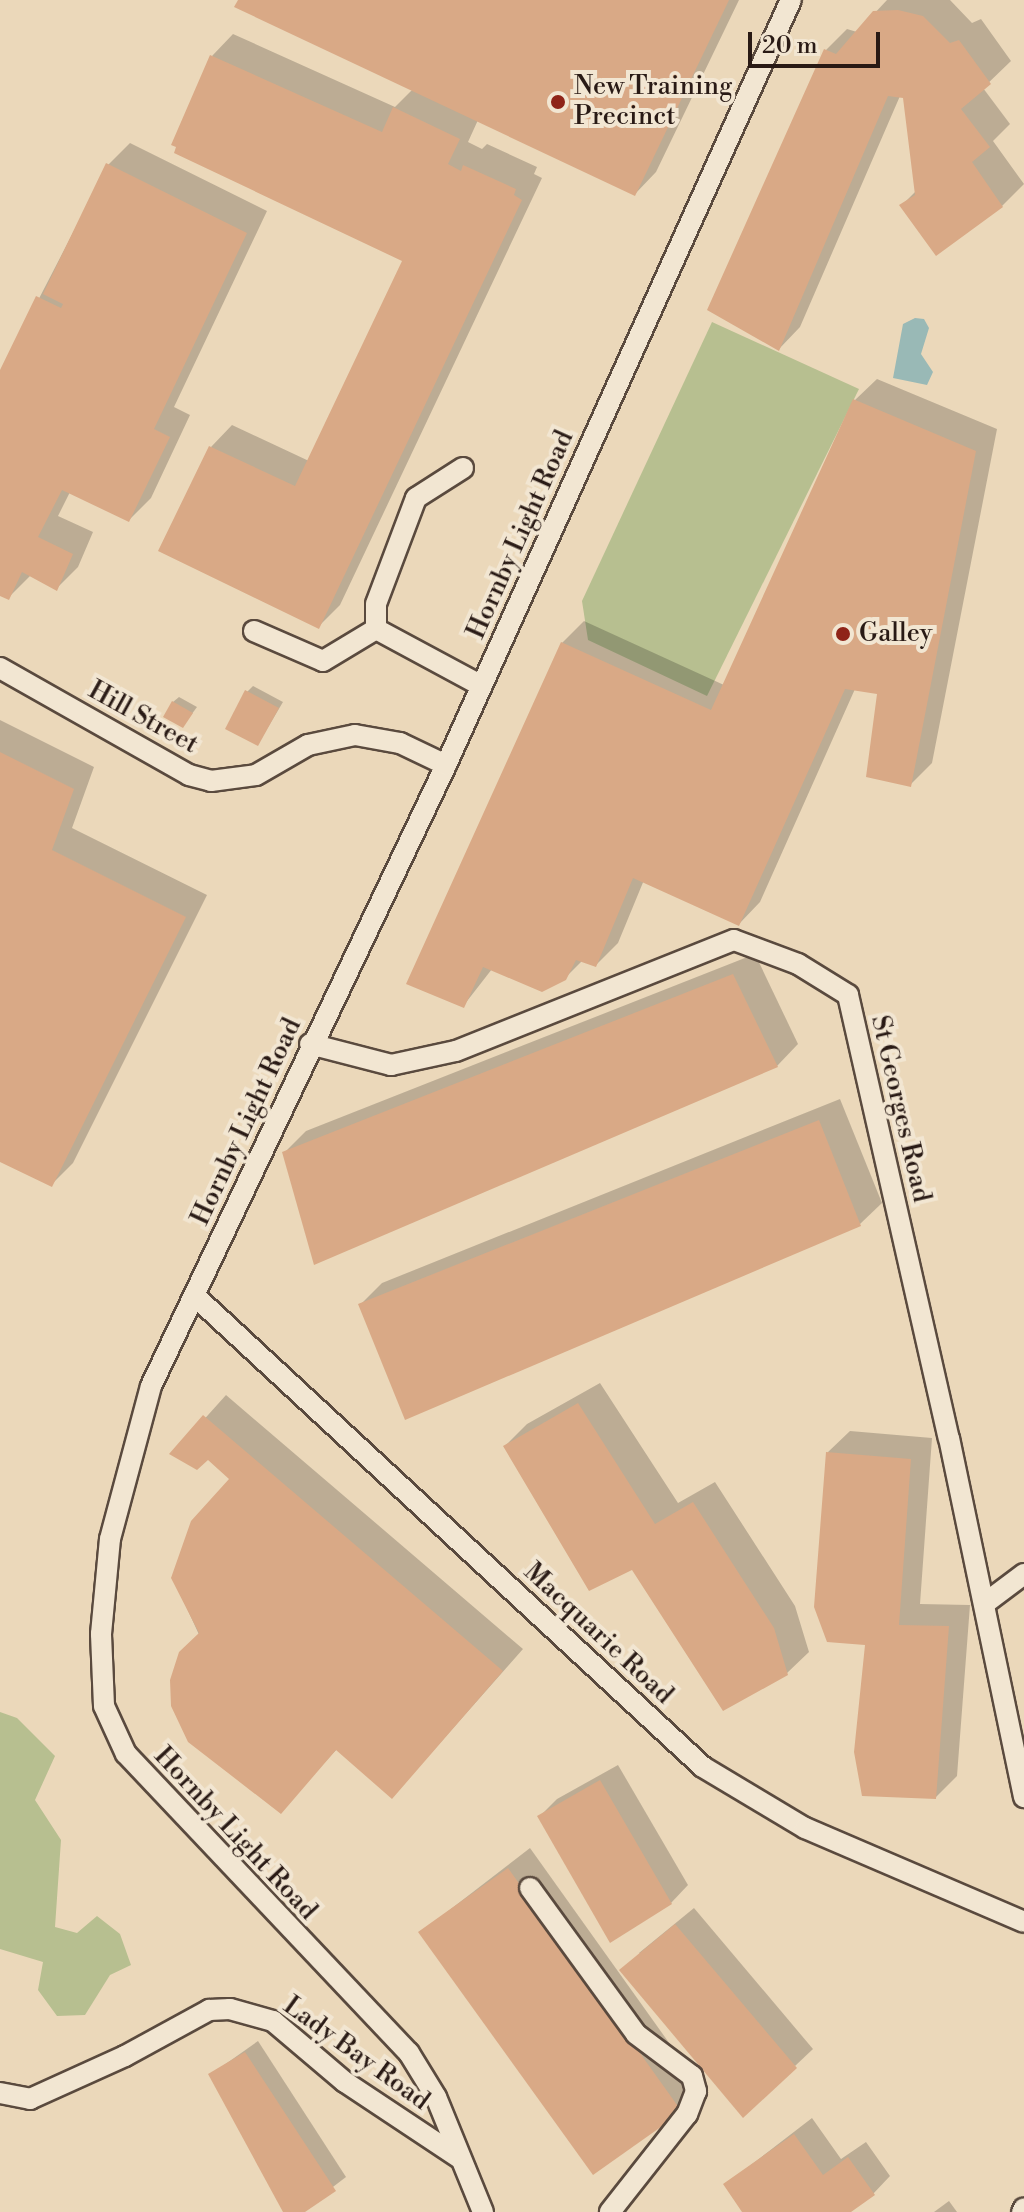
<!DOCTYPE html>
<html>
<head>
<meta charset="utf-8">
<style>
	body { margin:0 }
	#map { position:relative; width:1024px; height:2212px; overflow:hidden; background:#ebd8ba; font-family:"Libre Bodoni",serif }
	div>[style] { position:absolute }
	.green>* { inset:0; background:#b7bf90 }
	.water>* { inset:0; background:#99b9b6 }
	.shadow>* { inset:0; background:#0003 }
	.building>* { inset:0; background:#d9a986 }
	.roads { filter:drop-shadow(2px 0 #5a4a3e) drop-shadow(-2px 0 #5a4a3e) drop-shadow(0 2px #5a4a3e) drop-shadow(0 -2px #5a4a3e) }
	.service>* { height:20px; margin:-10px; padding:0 10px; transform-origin:10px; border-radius:10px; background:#f2e6d2 }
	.dots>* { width:22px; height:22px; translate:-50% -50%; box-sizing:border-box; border:4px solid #f2e6d2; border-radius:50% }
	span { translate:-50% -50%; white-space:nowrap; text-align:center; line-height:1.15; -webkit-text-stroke:8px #f2e6d2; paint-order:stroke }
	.poi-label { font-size:26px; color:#291a15 }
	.left { translate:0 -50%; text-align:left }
	.street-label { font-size:26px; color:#291a15 }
	.scale { position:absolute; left:748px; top:32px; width:132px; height:36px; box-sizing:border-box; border:4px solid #291a15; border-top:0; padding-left:10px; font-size:24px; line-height:28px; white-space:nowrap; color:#291a15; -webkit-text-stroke:6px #f2e6d2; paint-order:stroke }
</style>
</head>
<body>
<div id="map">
	<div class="green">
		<i style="clip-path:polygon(712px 322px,859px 389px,707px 696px,588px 640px,582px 601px)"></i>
		<i style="clip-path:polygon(0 1712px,17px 1718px,55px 1756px,35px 1800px,61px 1840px,55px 1927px,77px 1933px,97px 1916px,120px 1934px,131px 1965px,110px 1975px,85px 2015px,57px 2016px,38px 1990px,43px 1962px,0 1949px)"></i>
	</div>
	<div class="water">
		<i style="clip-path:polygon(915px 318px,924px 319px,929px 328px,921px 354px,933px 372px,927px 385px,893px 378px,903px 324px)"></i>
	</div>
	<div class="shadow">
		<i style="clip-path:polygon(240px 0,739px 0,656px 172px,635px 194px,478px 120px,468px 142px,482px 149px,487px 144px,537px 167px,534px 174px,542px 178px,340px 605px,318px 627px,211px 447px,232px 425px,309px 461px,405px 260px,212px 56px,233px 34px,395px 107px,413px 89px)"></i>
		<i style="clip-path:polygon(887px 0,950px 0,972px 23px,981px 19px,1011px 61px,983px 88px,1010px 124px,993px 141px,1024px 184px,1002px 206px,902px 205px,916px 191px,905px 96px,900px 96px,800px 327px,779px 349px,826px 50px,847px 29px,857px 32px)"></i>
		<i style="clip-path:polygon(130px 143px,267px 211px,174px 407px,190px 415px,151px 498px,129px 520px,70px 492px,58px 516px,93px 532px,78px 567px,57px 588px,31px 575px,8px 598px,0 594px,0 374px,108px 165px)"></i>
		<i style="clip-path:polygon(877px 379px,997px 429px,932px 763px,910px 785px,879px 692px,855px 689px,760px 902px,739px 924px,644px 880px,618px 943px,596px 965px,583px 960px,565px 978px,492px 969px,464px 1005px,562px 643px,584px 621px,724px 685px,855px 400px)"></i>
		<i style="clip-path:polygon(253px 686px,283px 702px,258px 744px,247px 692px)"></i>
		<i style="clip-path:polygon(179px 697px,197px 707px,183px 726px,173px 702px)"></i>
		<i style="clip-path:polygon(0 720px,94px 767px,72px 828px,207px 895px,73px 1163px,51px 1185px,0 1160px)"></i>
		<i style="clip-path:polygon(755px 954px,798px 1044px,777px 1066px,284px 1153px,306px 1131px)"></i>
		<i style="clip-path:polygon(840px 1099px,882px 1203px,860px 1224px,361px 1304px,382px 1283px)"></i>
		<i style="clip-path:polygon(600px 1383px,678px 1503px,715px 1482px,795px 1606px,809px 1652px,787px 1673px,633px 1568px,505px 1446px,527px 1424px)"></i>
		<i style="clip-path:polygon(226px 1395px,523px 1649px,392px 1797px,337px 1749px,280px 1811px,173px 1578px,192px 1523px,232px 1479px,208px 1458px,173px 1454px)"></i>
		<i style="clip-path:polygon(850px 1431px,932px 1438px,920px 1604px,970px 1605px,957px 1776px,936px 1797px,868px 1643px,828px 1452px)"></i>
		<i style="clip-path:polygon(618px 1765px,688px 1885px,671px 1903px,540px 1816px,557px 1799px)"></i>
		<i style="clip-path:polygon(530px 1848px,702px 2089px,681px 2110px,421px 1932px)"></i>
		<i style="clip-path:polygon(694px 1908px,813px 2049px,795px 2066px,639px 1953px)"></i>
		<i style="clip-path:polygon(258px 2041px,346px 2177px,300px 2212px,286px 2212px,210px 2075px)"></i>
		<i style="clip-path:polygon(812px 2118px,841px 2159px,866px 2142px,890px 2176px,873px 2194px,745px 2212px,725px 2185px)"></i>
		<i style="clip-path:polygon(949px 2201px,957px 2212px,934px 2212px)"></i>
	</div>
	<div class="building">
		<i style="clip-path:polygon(238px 0,729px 0,635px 196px,234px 7px)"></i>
		<i style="clip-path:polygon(898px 10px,923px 16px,950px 43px,959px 40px,991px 84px,961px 109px,990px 147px,972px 162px,1003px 207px,936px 256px,899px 205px,915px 195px,903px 98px,888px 96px,779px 351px,707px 310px,824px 49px,836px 54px,873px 11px)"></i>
		<i style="clip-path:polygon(210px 55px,382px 132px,393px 107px,460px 139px,448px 164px,461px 171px,463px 165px,516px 189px,514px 195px,522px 200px,319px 629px,158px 551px,209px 446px,295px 486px,402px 261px,174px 153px,176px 147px,171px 145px)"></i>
		<i style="clip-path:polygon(106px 163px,247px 233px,154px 429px,170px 437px,129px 522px,62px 490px,38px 537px,73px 554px,57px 591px,22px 572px,9px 600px,0 596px,0 370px,36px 296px,61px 308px,63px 304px,43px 294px)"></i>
		<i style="clip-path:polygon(853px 399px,976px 451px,911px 787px,866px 777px,877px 694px,845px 689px,739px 926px,633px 878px,596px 967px,576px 960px,566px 980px,542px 992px,483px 967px,464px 1008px,406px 984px,561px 642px,711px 710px)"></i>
		<i style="clip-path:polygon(245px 690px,279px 708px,258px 746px,225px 729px)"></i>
		<i style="clip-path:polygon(172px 701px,193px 713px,183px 728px,163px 717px)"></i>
		<i style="clip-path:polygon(0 752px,74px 789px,52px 850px,186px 917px,52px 1187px,0 1162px)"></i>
		<i style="clip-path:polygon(733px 974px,778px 1067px,314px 1265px,282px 1152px)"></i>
		<i style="clip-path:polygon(819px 1120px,861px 1226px,405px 1420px,358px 1304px)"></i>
		<i style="clip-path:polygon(578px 1403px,655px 1524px,693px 1502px,774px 1628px,788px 1675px,723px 1711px,632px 1570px,589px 1591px,503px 1446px)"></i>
		<i style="clip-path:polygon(203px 1415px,503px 1671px,392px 1799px,336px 1750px,281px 1814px,188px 1742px,171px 1706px,170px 1680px,179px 1652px,199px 1633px,171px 1578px,191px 1521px,229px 1479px,208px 1460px,197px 1470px,169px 1454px)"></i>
		<i style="clip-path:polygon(826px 1452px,911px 1459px,899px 1625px,949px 1626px,936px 1799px,862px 1796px,854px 1752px,865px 1645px,827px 1642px,814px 1607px)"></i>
		<i style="clip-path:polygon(600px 1780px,672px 1904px,610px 1943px,537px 1816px)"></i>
		<i style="clip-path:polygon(508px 1868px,682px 2112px,593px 2175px,418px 1932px)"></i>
		<i style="clip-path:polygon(675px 1924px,797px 2068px,743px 2118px,619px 1970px)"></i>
		<i style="clip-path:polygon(245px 2052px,336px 2191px,305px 2212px,283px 2212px,208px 2074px)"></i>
		<i style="clip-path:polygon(794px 2134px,823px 2175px,848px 2157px,875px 2195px,851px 2212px,742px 2212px,723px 2184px)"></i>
	</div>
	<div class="roads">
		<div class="service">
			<i style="left:463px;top:468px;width:56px;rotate:147.4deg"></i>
			<i style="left:416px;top:498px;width:113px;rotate:110.7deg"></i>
			<i style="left:376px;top:604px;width:25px;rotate:90deg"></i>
			<i style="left:376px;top:629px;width:120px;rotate:28.3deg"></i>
			<i style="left:254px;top:631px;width:75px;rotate:23.5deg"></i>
			<i style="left:323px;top:661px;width:62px;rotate:-31.1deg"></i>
			<i style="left:0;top:668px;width:217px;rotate:29.5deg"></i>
			<i style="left:189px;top:775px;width:23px;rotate:15deg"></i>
			<i style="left:211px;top:781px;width:45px;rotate:-7.6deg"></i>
			<i style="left:256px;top:775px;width:60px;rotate:-30deg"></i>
			<i style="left:308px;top:745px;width:48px;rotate:-12deg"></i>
			<i style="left:355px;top:735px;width:46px;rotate:10.1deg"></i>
			<i style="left:400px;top:743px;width:51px;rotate:25.6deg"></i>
			<i style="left:310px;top:1044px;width:84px;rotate:14.5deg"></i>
			<i style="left:391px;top:1065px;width:66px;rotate:-12.2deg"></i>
			<i style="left:456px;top:1051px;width:299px;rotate:-21.8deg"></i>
			<i style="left:734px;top:940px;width:68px;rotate:20.6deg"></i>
			<i style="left:798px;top:964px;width:59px;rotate:31.8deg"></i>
			<i style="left:848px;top:995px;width:454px;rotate:77.2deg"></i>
			<i style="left:949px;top:1438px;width:367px;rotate:78.2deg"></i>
			<i style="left:196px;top:1297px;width:691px;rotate:42.83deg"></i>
			<i style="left:703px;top:1767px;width:119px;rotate:30.9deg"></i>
			<i style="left:805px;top:1828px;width:238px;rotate:23.2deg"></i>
			<i style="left:984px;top:1604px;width:50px;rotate:-36.9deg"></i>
			<i style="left:530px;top:1888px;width:180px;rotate:54deg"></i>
			<i style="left:636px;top:2034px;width:70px;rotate:36.9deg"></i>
			<i style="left:692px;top:2076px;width:16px;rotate:75deg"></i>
			<i style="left:696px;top:2091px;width:25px;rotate:111deg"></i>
			<i style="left:687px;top:2114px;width:125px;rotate:128.2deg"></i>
			<i style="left:0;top:2093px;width:31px;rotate:11deg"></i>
			<i style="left:30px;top:2099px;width:104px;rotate:-24.4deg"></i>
			<i style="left:125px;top:2056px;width:96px;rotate:-28.7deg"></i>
			<i style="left:209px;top:2010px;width:21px;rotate:-3deg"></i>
			<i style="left:230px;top:2009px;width:45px;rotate:15.6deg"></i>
			<i style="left:273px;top:2021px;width:94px;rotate:40.3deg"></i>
			<i style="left:345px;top:2082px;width:136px;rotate:33.6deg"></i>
			<i style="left:483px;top:2212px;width:124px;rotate:-112.2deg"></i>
			<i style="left:436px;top:2097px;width:52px;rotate:-121.5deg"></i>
			<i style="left:409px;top:2053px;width:412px;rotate:-133.4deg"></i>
			<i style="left:126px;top:1754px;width:53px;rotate:-114.6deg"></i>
			<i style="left:104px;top:1706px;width:72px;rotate:-92.4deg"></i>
			<i style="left:101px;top:1634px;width:95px;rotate:-84.6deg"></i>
			<i style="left:110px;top:1539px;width:158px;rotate:-75deg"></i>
			<i style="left:151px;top:1386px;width:688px;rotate:-64.59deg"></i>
			<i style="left:446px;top:765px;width:839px;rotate:-65.73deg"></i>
			<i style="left:1022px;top:2212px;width:4px;rotate:-63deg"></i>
		</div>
	</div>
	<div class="dots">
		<i style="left:558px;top:102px;background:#8f2418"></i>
		<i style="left:843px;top:634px;background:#8f2418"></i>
	</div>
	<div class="poi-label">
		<span class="left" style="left:574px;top:102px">New Training<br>Precinct</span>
		<span class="left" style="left:859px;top:634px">Galley</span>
	</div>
	<div class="street-label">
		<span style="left:521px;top:535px;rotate:-66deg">Hornby Light Road</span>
		<span style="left:143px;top:718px;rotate:29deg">Hill Street</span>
		<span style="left:900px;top:1109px;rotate:77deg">St Georges Road</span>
		<span style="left:247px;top:1122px;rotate:-65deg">Hornby Light Road</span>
		<span style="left:598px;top:1634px;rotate:43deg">Macquarie Road</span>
		<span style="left:235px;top:1834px;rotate:47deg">Hornby Light Road</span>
		<span style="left:356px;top:2054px;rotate:36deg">Lady Bay Road</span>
	</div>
	<div class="scale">20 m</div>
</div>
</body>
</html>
